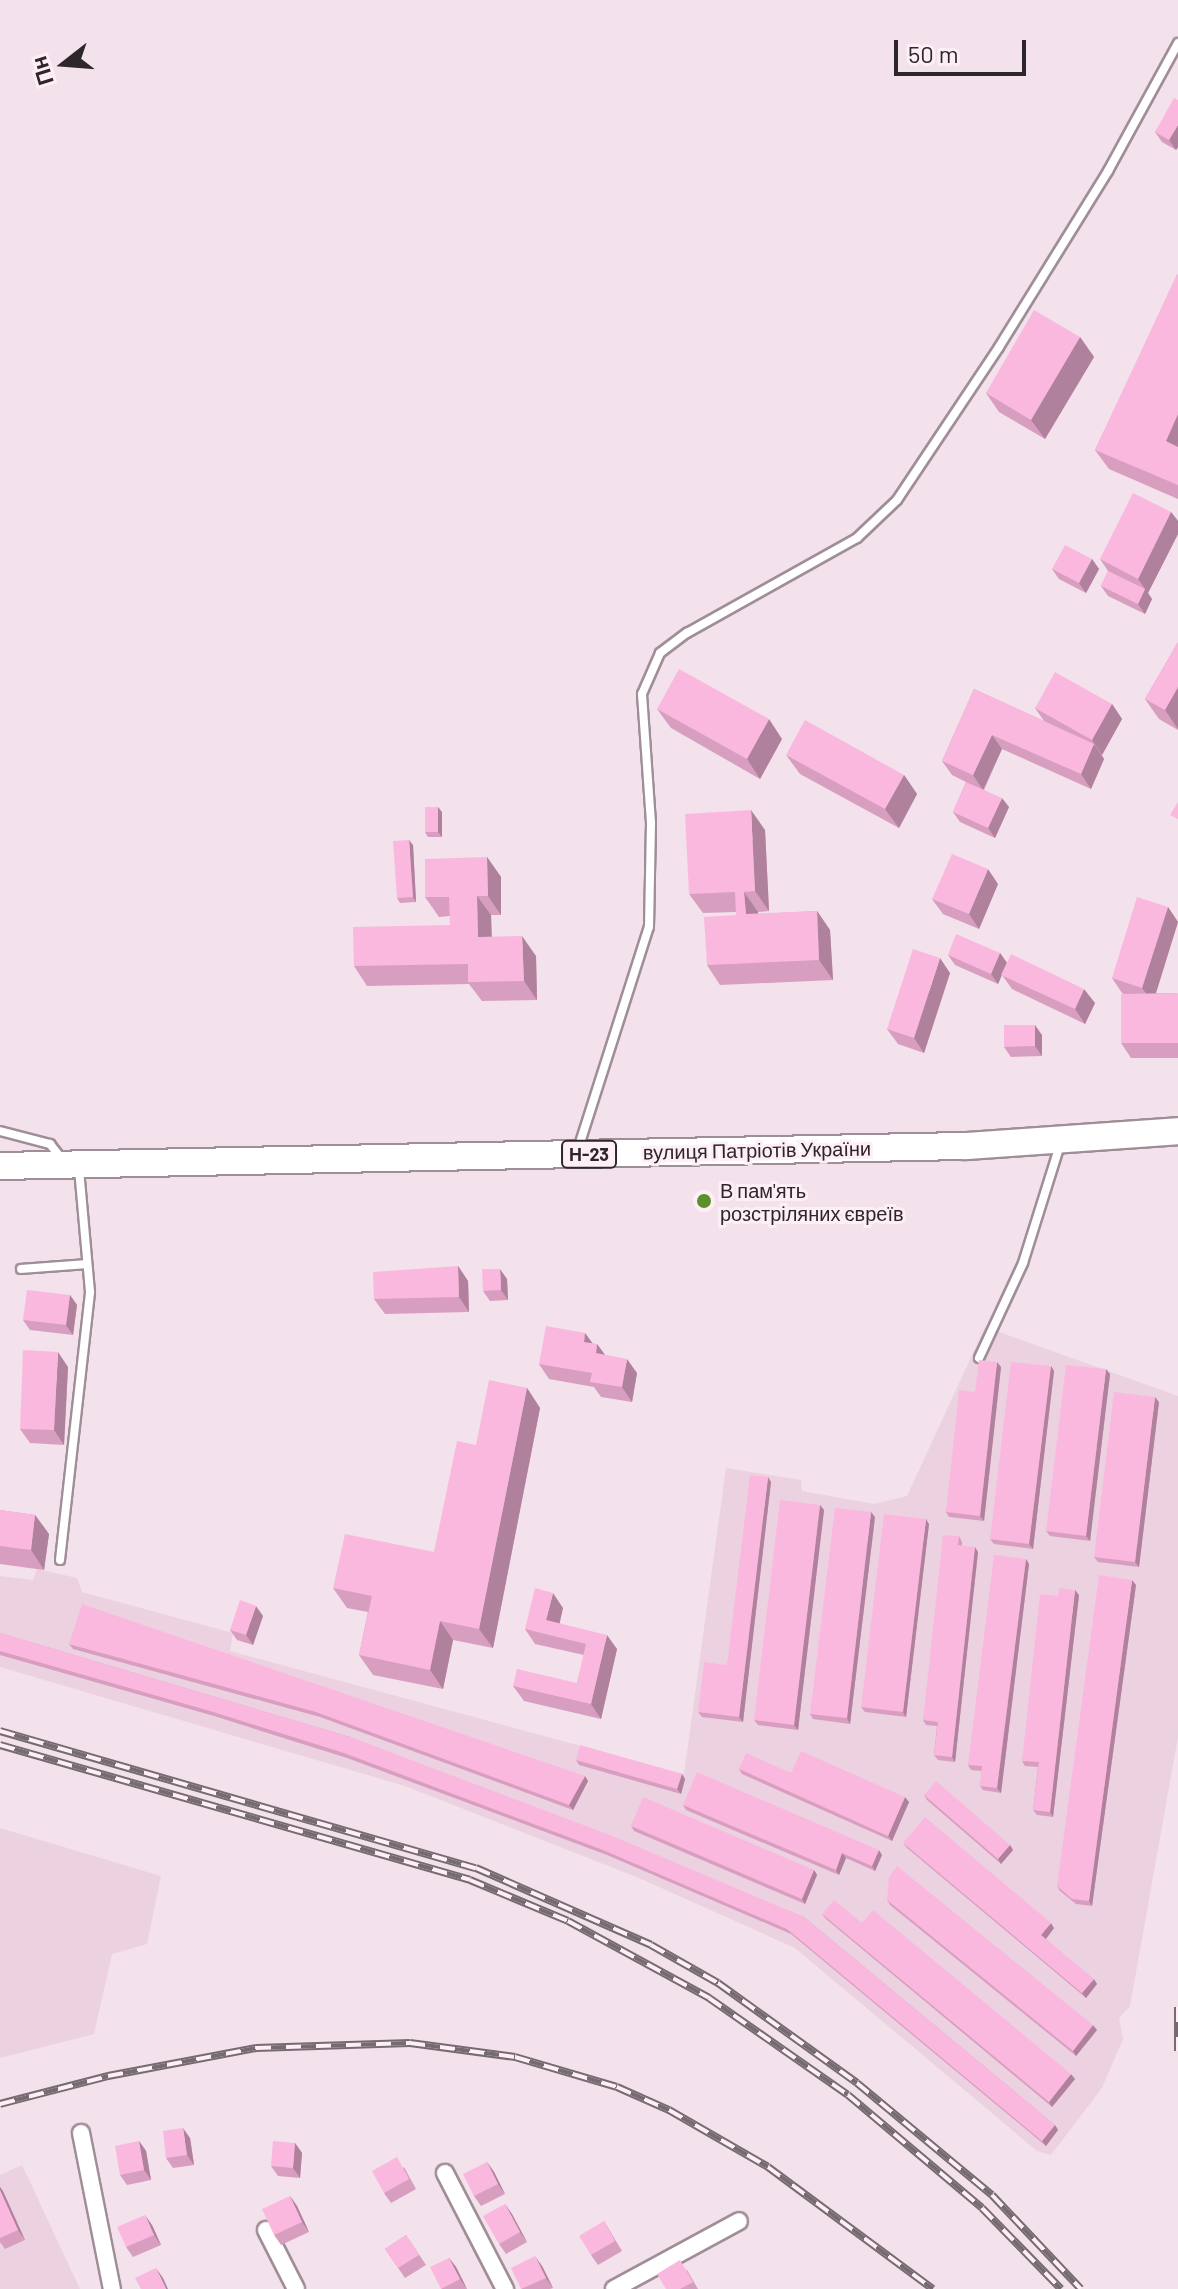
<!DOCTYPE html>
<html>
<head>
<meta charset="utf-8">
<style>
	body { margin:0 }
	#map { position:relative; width:1178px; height:2289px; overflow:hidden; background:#f3e1eb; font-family:Barlow,sans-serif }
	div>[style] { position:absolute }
	.built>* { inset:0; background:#ecd2e0 }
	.roads { filter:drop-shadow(2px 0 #9f8e97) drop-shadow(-2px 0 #9f8e97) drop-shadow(0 2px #9f8e97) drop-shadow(0 -2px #9f8e97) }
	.service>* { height:8px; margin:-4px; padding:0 4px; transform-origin:4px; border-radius:4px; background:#fff }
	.minor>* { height:16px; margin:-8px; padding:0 8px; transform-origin:8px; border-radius:8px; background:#fff }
	.primary>* { height:26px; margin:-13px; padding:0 13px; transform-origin:13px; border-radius:13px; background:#fff }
	.rail>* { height:8px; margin-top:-4px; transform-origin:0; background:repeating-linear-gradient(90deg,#feeff7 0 15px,#766b71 0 30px); box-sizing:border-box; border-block:2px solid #766b71 }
	.wall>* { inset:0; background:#d89ec0 }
	.shaded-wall>* { inset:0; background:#b0819c }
	.building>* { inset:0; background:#fbb8df }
	.dots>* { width:22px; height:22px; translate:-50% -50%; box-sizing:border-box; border:4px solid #feeff7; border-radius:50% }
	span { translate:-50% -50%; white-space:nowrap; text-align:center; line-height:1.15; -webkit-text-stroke:6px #feeff7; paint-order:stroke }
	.shield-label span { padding:2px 6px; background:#feeff7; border:2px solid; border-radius:6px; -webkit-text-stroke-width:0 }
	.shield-label { font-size:18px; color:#2d262a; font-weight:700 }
	.street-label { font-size:20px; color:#2d262a }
	.poi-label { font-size:20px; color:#2d262a }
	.left { translate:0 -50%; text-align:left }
	.north { position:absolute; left:24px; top:24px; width:80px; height:80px; -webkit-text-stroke:6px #feeff7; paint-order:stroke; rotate:253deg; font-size:22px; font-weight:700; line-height:32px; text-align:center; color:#2d262a }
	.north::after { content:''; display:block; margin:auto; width:28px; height:36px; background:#2d262a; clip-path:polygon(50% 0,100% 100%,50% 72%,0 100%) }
	.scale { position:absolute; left:894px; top:40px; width:132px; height:36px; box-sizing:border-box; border:4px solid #2d262a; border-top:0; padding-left:10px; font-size:24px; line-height:28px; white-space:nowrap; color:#2d262a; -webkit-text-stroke:6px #feeff7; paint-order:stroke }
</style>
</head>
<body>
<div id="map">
	<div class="built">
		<i style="clip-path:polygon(985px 1327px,1178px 1396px,1178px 1737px,1130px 2006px,1119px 2018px,1123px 2039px,1102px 2088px,1051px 2155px,1037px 2151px,795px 1948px,639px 1878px,405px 1786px,0 1667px,0 1576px,33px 1580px,37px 1569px,77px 1578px,82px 1592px,233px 1633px,230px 1651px,684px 1774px,726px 1468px,801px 1480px,802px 1491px,874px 1504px,907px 1496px)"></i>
		<i style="clip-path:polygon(0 1828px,161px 1876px,147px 1944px,112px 1954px,94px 2034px,0 2058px)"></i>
		<i style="clip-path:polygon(22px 2165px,80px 2289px,0 2289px,0 2175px)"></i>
	</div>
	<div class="roads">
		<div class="service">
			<i style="left:0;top:1131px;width:52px;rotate:14.6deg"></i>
			<i style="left:50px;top:1144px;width:18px;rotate:52deg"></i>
			<i style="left:578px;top:1149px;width:233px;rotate:-72.3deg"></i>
			<i style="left:649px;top:927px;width:104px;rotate:-88.9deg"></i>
			<i style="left:651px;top:823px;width:129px;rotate:-94deg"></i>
			<i style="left:642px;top:694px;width:45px;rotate:-66.3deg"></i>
			<i style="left:660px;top:653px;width:34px;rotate:-37deg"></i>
			<i style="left:687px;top:633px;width:195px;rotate:-29.2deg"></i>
			<i style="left:857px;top:538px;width:55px;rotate:-43.5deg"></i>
			<i style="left:897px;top:500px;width:184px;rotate:-56.3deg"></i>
			<i style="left:999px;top:347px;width:207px;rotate:-58.2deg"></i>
			<i style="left:1108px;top:171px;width:146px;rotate:-61.3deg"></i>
			<i style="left:21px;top:1269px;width:66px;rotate:-4.3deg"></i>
			<i style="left:979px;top:1358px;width:105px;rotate:-65.1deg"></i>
			<i style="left:1023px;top:1263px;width:124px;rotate:-72.6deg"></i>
			<i style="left:60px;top:1560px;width:270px;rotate:-83.6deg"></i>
			<i style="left:90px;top:1292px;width:123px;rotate:-95.1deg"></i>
		</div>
		<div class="minor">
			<i style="left:81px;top:2133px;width:159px;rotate:78.8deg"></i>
			<i style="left:445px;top:2173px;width:131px;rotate:62.7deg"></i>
			<i style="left:266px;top:2230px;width:66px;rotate:63deg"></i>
			<i style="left:614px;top:2289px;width:142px;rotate:-28.5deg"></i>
		</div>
		<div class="primary">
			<i style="left:0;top:1166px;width:966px;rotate:-1.19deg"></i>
			<i style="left:966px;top:1146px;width:213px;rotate:-4deg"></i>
		</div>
	</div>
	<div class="rail">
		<i style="left:0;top:1731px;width:495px;rotate:16.1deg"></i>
		<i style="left:476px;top:1868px;width:191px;rotate:23.7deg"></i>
		<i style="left:651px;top:1945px;width:77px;rotate:29.6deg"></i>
		<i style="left:718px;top:1983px;width:171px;rotate:35.7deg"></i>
		<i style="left:857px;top:2083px;width:175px;rotate:39.7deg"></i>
		<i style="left:992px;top:2195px;width:129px;rotate:46.6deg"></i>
		<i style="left:0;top:1745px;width:489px;rotate:16deg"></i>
		<i style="left:470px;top:1880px;width:106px;rotate:22.7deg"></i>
		<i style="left:568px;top:1921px;width:161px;rotate:28.6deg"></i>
		<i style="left:709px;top:1998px;width:169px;rotate:34.9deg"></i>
		<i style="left:848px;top:2095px;width:175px;rotate:40.1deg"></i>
		<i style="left:982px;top:2208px;width:113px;rotate:45.7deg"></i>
		<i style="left:1178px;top:2007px;width:44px;rotate:90deg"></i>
		<i style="left:0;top:2104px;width:112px;rotate:-14.5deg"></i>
		<i style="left:108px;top:2076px;width:151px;rotate:-10.7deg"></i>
		<i style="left:256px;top:2048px;width:154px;rotate:-1.9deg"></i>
		<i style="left:410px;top:2043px;width:106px;rotate:7.6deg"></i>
		<i style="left:515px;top:2057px;width:106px;rotate:16.4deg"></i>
		<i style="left:617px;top:2087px;width:57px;rotate:23.9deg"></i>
		<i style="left:669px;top:2110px;width:114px;rotate:29.9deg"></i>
		<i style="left:768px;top:2167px;width:205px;rotate:36.5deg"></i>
	</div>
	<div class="wall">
		<i style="clip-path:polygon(1178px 100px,1178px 147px,1176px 150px,1162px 142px,1155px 132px)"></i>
		<i style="clip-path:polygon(1178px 275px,1178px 499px,1109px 469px,1095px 450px)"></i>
		<i style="clip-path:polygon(1080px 337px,1094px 357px,1045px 439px,999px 412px,986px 393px)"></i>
		<i style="clip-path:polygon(1171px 512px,1178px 521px,1178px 534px,1148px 593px,1152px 599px,1145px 614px,1108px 596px,1101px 586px,1108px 571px,1100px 559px)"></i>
		<i style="clip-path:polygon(1092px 559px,1099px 569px,1086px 593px,1059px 579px,1052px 569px)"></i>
		<i style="clip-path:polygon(1178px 642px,1178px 730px,1159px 719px,1145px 699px)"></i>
		<i style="clip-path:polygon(974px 689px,1044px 721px,1035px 708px,1112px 704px,1122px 719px,1102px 755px,1101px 754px,1104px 759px,1091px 789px,1002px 749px,984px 790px,1009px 807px,995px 838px,960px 822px,953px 812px,966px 782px,952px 775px,942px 761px)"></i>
		<i style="clip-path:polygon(657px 709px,782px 739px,760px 779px,671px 728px)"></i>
		<i style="clip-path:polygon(786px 755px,904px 775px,917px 794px,899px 828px,800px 774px)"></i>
		<i style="clip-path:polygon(442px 812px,442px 837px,428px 837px,425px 832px)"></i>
		<i style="clip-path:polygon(765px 830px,769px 911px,758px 912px,758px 914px,817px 911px,830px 930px,833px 980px,720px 985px,707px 965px,736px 915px,736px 912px,703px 913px,689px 894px)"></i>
		<i style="clip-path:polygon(413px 845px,416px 902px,400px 903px,397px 898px)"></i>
		<i style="clip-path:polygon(487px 857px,501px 877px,501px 915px,491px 915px,492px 937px,536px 956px,537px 1000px,482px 1001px,469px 984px,367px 986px,354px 966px,450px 925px,450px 916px,439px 917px,425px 897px)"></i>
		<i style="clip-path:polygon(998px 884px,979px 929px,943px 914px,932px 899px)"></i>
		<i style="clip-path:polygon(1168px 907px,1178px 922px,1155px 993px,1178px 993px,1178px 1058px,1131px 1058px,1121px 1043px,1124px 994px,1122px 993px,1112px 978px)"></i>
		<i style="clip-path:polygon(1000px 953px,1007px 963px,1095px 1003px,1085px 1024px,1012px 989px,1002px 975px,998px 984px,955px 965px,948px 955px)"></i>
		<i style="clip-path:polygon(950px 973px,924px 1053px,898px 1044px,887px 1029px)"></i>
		<i style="clip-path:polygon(1042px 1035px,1042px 1056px,1011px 1057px,1004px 1047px)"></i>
		<i style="clip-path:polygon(458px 1266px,468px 1281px,469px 1312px,385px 1314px,374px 1299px)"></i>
		<i style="clip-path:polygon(507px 1279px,508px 1300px,490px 1301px,483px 1291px)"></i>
		<i style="clip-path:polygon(70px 1295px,77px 1305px,73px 1335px,30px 1330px,23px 1320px)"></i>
		<i style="clip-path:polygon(585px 1333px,593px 1344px,597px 1344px,605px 1355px,637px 1373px,632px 1402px,601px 1397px,594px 1387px,549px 1379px,539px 1364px)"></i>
		<i style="clip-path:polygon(1051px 1366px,1054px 1371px,1033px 1549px,994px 1544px,990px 1539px)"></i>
		<i style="clip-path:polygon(68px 1367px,64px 1445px,30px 1443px,20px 1429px)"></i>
		<i style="clip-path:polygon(1001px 1367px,984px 1521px,949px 1517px,946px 1512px,975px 1392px)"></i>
		<i style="clip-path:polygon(1110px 1374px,1090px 1541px,1050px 1536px,1046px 1531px)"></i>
		<i style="clip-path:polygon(527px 1388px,540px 1408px,493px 1648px,453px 1640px,443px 1689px,373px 1675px,359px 1655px,368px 1612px,347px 1608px,333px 1588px,434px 1552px,476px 1445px)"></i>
		<i style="clip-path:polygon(1159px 1402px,1139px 1567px,1098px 1562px,1094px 1557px)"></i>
		<i style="clip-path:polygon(771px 1482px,743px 1722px,702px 1717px,698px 1712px,727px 1665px)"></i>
		<i style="clip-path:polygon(820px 1505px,824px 1510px,798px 1730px,758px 1725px,754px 1720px)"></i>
		<i style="clip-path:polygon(0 1510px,35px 1515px,49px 1534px,44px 1570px,0 1564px)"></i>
		<i style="clip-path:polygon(875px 1517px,850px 1724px,813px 1719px,810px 1714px)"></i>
		<i style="clip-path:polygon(929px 1524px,906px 1717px,865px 1712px,861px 1707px)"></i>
		<i style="clip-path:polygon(959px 1536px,962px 1542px,962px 1546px,978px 1552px,955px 1762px,938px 1760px,934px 1755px,937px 1726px,926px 1725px,923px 1720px)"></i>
		<i style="clip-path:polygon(1026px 1559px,1029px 1564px,1001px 1793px,983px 1790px,980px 1786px,982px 1771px,971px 1770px,968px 1765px)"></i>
		<i style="clip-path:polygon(1136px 1585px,1092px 1906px,1076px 1904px,1060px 1891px,1057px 1886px)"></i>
		<i style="clip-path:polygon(1079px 1595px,1053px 1817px,1037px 1815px,1033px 1810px,1038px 1767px,1025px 1766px,1022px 1761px)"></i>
		<i style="clip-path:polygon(563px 1608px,559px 1623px,617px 1649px,601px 1719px,524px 1701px,513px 1686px,577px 1683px,584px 1655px,535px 1644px,525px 1629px)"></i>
		<i style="clip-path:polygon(263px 1616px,253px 1645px,237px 1640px,230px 1630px)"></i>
		<i style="clip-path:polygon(0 1633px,350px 1737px,804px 1917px,1055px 2125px,1058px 2130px,1046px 2146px,791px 1934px,607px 1855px,347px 1758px,214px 1716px,0 1655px)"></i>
		<i style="clip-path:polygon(69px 1644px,588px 1781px,573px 1810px,320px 1717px,73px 1649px)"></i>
		<i style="clip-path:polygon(576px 1760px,682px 1774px,685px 1779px,681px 1794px,579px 1765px)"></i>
		<i style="clip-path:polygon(739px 1769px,791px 1773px,909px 1802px,892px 1841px,742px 1774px)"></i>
		<i style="clip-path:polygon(924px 1795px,1010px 1845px,1013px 1850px,1001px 1864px,927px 1800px)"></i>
		<i style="clip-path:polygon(683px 1805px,882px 1855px,875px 1871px,846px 1858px,839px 1875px,686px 1810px)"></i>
		<i style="clip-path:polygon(631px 1826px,814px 1870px,817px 1875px,805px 1904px,634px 1831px)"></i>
		<i style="clip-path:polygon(903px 1843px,1054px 1928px,1046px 1939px,1097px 1984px,1086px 1998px,907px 1848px)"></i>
		<i style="clip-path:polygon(887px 1900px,1097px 2030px,1076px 2056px,890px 1905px)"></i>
		<i style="clip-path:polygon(822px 1914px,862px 1923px,1075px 2079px,1052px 2107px,826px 1919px)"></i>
		<i style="clip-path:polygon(190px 2138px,194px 2165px,173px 2168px,166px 2158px)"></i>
		<i style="clip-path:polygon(139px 2141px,146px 2151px,151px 2180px,127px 2185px,120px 2175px)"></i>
		<i style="clip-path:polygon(295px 2143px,302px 2153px,300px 2178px,278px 2176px,271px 2166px)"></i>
		<i style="clip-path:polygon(487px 2162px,494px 2172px,505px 2194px,481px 2206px,474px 2196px)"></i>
		<i style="clip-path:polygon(404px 2167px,416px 2189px,391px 2203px,384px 2193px)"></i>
		<i style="clip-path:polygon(0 2187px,25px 2240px,5px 2249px,0 2242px)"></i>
		<i style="clip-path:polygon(290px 2196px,297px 2206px,309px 2232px,281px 2245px,274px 2235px)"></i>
		<i style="clip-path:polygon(505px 2204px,527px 2242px,506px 2254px,499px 2244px)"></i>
		<i style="clip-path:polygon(604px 2221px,622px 2251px,598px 2265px,591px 2255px)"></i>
		<i style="clip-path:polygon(152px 2225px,161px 2245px,133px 2257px,126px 2247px)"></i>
		<i style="clip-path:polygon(406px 2235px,426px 2265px,405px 2278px,385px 2249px)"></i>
		<i style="clip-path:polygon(449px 2258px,456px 2267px,467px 2289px,441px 2289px)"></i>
		<i style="clip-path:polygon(542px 2266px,553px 2288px,550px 2289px,521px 2289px)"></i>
		<i style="clip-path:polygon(687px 2270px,698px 2289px,666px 2289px)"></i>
	</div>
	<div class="shaded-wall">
		<i style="clip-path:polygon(1178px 125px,1178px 147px,1176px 150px,1169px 140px)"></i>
		<i style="clip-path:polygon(1080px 337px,1094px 357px,1045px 439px,1031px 420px)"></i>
		<i style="clip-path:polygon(1178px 414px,1178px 459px,1166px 441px)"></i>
		<i style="clip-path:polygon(1171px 512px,1178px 521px,1178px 534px,1148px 593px,1152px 599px,1145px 614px,1138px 604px,1145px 589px,1138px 579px)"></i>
		<i style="clip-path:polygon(1092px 559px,1099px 569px,1086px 593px,1079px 583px)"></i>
		<i style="clip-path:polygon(1178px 687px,1178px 729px,1165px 710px)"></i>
		<i style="clip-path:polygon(1112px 704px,1122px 719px,1102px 755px,1092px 740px)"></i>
		<i style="clip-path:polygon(769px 719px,782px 739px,760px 779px,747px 759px)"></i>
		<i style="clip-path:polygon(992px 735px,1002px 749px,983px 790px,973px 775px)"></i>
		<i style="clip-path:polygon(1094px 744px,1104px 759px,1091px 789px,1081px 774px)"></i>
		<i style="clip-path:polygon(904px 775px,917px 794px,899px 828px,885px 809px)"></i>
		<i style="clip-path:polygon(1002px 798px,1009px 807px,995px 838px,988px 828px)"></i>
		<i style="clip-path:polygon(438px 807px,442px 812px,442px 837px,438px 832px)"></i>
		<i style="clip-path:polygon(751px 810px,765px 830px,769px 911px,755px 891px)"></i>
		<i style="clip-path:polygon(409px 840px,413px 845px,416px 902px,413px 897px)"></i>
		<i style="clip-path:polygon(487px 857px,501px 877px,501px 915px,488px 896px)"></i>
		<i style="clip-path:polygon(988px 869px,998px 884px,979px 929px,969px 914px)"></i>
		<i style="clip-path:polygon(744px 892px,758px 912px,759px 934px,746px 914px)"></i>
		<i style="clip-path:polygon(477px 896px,491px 915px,492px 956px,478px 937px)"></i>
		<i style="clip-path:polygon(1168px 907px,1178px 922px,1153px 1003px,1142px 988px)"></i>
		<i style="clip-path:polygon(817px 911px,830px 930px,833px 980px,819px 960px)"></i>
		<i style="clip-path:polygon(522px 936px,536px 956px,537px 1000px,524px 981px)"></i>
		<i style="clip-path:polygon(1000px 953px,1007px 963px,998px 984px,991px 974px)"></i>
		<i style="clip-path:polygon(940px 958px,950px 973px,924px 1053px,914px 1038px)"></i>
		<i style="clip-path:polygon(1084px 989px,1095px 1003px,1085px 1024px,1075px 1009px)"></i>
		<i style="clip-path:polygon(1035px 1025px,1042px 1035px,1042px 1056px,1035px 1046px)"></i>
		<i style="clip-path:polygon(458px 1266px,468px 1281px,469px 1312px,459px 1297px)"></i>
		<i style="clip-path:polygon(500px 1269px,507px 1279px,508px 1300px,501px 1290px)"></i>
		<i style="clip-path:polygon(70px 1295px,77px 1305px,73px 1335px,66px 1325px)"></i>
		<i style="clip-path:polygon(585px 1333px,596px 1348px,584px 1342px)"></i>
		<i style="clip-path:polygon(597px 1344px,608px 1359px,596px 1353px)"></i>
		<i style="clip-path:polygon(58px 1352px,68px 1367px,64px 1445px,54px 1430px)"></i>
		<i style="clip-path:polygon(627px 1359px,637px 1373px,632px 1402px,622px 1387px)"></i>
		<i style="clip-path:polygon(997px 1362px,1001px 1367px,984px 1521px,980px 1516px)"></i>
		<i style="clip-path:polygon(1051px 1366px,1054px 1371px,1033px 1549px,1029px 1544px)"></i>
		<i style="clip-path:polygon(1106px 1369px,1110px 1374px,1090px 1541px,1086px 1536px)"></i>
		<i style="clip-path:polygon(527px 1388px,540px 1408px,493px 1648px,479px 1629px)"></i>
		<i style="clip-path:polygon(1155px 1397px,1159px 1402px,1139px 1567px,1135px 1562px)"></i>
		<i style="clip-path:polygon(768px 1477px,771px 1482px,743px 1722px,739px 1717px)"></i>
		<i style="clip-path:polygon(820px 1505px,824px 1510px,798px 1730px,794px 1725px)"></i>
		<i style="clip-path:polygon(871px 1512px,875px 1517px,850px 1724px,847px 1718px)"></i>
		<i style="clip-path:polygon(35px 1515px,49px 1534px,44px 1570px,31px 1550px)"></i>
		<i style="clip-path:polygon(926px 1519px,929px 1524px,906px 1717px,903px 1712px)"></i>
		<i style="clip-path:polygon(975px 1547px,978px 1552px,955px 1762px,952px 1757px)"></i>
		<i style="clip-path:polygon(1026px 1559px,1029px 1564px,1001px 1793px,997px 1788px)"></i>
		<i style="clip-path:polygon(1132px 1580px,1136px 1585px,1092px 1906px,1089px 1901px)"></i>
		<i style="clip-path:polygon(1075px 1590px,1079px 1595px,1053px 1817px,1050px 1812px)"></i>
		<i style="clip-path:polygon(553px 1593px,563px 1608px,557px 1635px,546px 1620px)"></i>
		<i style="clip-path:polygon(256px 1606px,263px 1616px,253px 1645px,246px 1635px)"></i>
		<i style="clip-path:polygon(440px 1621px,453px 1640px,443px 1689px,430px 1670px)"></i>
		<i style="clip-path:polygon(607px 1635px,617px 1649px,601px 1719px,591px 1704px)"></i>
		<i style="clip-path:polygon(682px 1774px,685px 1779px,681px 1794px,677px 1789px)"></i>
		<i style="clip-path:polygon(585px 1776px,588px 1781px,573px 1810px,569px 1805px)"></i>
		<i style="clip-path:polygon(905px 1797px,909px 1802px,892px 1841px,888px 1836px)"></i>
		<i style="clip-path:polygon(1010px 1845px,1013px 1850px,1001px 1864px,998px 1859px)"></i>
		<i style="clip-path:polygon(879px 1850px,882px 1855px,875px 1871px,872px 1866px)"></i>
		<i style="clip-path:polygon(842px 1853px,846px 1858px,839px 1875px,836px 1870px)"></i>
		<i style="clip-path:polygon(814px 1870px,817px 1875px,805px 1904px,802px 1899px)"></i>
		<i style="clip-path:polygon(1051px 1923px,1054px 1928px,1045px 1940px,1041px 1935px)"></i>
		<i style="clip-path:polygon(1094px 1979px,1097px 1984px,1086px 1998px,1082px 1993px)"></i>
		<i style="clip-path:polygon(1093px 2025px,1097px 2030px,1076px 2056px,1073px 2051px)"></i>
		<i style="clip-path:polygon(1071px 2074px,1075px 2079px,1052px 2107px,1049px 2102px)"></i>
		<i style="clip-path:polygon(1055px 2125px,1058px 2130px,1046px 2146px,1042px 2141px)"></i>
		<i style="clip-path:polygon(183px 2128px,190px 2138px,194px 2165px,187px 2155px)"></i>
		<i style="clip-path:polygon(139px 2141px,146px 2151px,151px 2180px,144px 2170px)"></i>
		<i style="clip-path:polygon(295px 2143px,302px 2153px,300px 2178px,293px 2168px)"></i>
		<i style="clip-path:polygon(487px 2162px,494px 2172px,505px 2194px,498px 2184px)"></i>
		<i style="clip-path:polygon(0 2187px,3px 2191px,25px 2240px,18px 2230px,0 2190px)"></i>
		<i style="clip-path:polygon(290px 2196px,297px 2206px,309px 2232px,302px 2222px)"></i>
		<i style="clip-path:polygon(505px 2204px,512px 2214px,527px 2242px,520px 2232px)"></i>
		<i style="clip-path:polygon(145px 2215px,152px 2225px,161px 2245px,154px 2235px)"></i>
		<i style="clip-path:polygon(535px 2256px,542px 2266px,553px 2288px,546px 2278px)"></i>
		<i style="clip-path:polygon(449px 2258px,456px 2267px,467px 2289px,460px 2279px)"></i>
		<i style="clip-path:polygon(156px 2268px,163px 2278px,168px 2289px,166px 2289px)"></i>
	</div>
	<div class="building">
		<i style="clip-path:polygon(1174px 98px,1178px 100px,1178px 125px,1169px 140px,1155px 132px)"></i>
		<i style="clip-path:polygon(1177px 274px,1178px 275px,1178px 414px,1166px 441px,1178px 447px,1178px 485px,1095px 450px)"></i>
		<i style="clip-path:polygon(1034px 310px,1080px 337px,1031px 420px,986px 393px)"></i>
		<i style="clip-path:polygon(1133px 493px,1171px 512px,1138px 579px,1100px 559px)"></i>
		<i style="clip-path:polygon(1065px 545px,1092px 559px,1079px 583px,1052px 569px)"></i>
		<i style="clip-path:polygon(1108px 571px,1145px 589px,1138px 604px,1101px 586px)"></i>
		<i style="clip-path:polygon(1178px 642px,1178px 687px,1165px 710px,1145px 699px)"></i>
		<i style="clip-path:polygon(679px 669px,769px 719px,747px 759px,657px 709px)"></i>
		<i style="clip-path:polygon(1055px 672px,1112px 704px,1092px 740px,1035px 708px)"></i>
		<i style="clip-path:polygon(974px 689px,1094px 744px,1081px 774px,992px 735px,973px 775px,942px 761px)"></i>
		<i style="clip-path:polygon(805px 720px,904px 775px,885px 809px,786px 755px)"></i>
		<i style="clip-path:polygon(966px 782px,1002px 798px,988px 828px,953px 812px)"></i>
		<i style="clip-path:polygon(1178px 802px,1178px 819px,1170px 815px)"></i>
		<i style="clip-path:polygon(425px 807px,438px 807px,438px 832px,425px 832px)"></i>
		<i style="clip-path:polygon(751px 810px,755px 891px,744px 892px,746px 914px,817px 911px,819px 960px,707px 965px,704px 917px,736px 915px,735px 892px,689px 894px,685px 814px)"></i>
		<i style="clip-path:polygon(409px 840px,413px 897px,397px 898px,393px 841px)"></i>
		<i style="clip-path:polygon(952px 854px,988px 869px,969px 914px,932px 899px)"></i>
		<i style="clip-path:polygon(487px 857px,488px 896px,477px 896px,478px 937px,522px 936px,524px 981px,468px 982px,468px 964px,354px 966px,353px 927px,450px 925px,449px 897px,425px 897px,425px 859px)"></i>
		<i style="clip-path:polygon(1137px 897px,1168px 907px,1142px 988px,1112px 978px)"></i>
		<i style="clip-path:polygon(956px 934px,1000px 953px,991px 974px,948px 955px)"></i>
		<i style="clip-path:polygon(913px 949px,940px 958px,914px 1038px,887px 1029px)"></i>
		<i style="clip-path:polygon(1011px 954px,1084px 989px,1075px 1009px,1001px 975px)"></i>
		<i style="clip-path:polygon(1178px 993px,1178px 1043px,1121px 1043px,1121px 994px)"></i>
		<i style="clip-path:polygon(1004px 1025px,1035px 1025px,1035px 1046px,1004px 1047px)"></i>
		<i style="clip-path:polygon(458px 1266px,459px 1297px,374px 1299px,373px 1272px)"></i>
		<i style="clip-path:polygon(482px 1269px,500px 1269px,501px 1290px,483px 1291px)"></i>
		<i style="clip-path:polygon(27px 1290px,70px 1295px,66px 1325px,23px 1320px)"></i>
		<i style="clip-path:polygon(546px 1326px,585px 1333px,584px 1342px,597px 1344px,596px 1353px,627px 1359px,622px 1387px,590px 1382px,592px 1373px,539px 1364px)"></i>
		<i style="clip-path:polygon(23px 1350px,58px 1352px,54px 1430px,20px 1429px)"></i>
		<i style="clip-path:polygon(979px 1360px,997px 1362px,980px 1516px,946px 1512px,959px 1390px,975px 1392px)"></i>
		<i style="clip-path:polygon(1011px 1362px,1051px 1366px,1029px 1544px,990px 1539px)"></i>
		<i style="clip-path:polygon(1066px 1365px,1106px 1369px,1086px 1536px,1046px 1531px)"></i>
		<i style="clip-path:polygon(489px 1380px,527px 1388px,479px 1629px,440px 1621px,430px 1670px,359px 1655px,372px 1596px,333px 1588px,345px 1534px,434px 1552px,457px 1441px,476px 1445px)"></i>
		<i style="clip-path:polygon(1114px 1392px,1155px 1397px,1135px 1562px,1094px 1557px)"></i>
		<i style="clip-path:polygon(750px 1475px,768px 1477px,739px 1717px,698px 1712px,704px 1662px,727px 1665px)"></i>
		<i style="clip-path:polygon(780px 1500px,820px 1505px,794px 1725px,754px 1720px)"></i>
		<i style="clip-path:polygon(835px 1508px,871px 1512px,847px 1718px,810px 1714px)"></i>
		<i style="clip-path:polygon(0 1510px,35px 1515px,31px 1550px,0 1546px)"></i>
		<i style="clip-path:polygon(884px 1514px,926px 1519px,903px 1712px,861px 1707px)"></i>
		<i style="clip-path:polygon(943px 1535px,959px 1536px,958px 1545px,975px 1547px,952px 1757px,934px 1755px,938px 1722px,923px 1720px)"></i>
		<i style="clip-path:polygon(994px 1555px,1026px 1559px,997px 1788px,980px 1786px,982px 1766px,968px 1765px)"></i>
		<i style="clip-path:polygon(1099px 1575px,1132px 1580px,1089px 1901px,1072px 1899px,1057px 1886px)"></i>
		<i style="clip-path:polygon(535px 1588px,553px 1593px,546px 1620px,607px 1635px,591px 1704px,513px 1686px,517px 1669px,577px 1683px,586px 1644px,525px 1629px)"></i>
		<i style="clip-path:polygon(1059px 1588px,1075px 1590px,1050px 1812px,1033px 1810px,1039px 1762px,1022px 1761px,1040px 1594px,1058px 1596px)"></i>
		<i style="clip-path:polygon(240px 1600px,256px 1606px,246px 1635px,230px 1630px)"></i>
		<i style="clip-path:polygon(82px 1604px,585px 1776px,569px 1805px,316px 1712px,69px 1644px)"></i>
		<i style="clip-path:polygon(0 1633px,350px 1737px,610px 1835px,804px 1917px,1055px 2125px,1042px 2141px,787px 1929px,603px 1850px,344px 1753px,210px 1711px,0 1651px)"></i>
		<i style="clip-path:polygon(580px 1745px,682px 1774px,677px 1789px,576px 1760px)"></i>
		<i style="clip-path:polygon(801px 1751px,905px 1797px,888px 1836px,739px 1769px,746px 1753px,791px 1773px)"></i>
		<i style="clip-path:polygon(697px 1772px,879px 1850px,872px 1866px,842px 1853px,836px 1870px,683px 1805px)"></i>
		<i style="clip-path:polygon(936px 1781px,1010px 1845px,998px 1859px,924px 1795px)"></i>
		<i style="clip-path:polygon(643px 1797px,814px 1870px,802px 1899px,631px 1826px)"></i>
		<i style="clip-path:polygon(925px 1817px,1051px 1923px,1041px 1935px,1094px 1979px,1082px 1993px,903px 1843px)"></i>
		<i style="clip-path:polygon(897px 1866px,1093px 2025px,1073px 2051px,887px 1900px,889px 1877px)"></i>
		<i style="clip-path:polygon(834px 1900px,862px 1923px,873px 1910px,1071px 2074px,1049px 2102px,822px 1914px)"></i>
		<i style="clip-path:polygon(183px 2128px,187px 2155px,166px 2158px,163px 2131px)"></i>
		<i style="clip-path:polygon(139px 2141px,144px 2170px,120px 2175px,115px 2146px)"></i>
		<i style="clip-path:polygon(273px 2141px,295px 2143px,293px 2168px,271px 2166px)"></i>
		<i style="clip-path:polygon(397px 2157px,409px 2179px,384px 2193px,372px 2171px)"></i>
		<i style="clip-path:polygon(487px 2162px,498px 2184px,474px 2196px,463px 2174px)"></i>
		<i style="clip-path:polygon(0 2190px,18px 2230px,0 2238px)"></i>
		<i style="clip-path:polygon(290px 2196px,302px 2222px,274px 2235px,262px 2209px)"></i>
		<i style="clip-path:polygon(505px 2204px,520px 2232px,499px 2244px,483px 2216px)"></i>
		<i style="clip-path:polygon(145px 2215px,154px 2235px,126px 2247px,117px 2227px)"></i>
		<i style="clip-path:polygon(604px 2221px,615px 2241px,591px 2255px,579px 2236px)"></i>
		<i style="clip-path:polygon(406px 2235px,419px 2255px,398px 2268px,385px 2249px)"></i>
		<i style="clip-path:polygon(535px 2256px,546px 2278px,521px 2289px,511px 2268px)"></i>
		<i style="clip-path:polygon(449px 2258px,460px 2279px,441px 2289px,430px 2267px)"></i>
		<i style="clip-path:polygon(680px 2260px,693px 2282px,680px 2289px,666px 2289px,657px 2274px)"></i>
		<i style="clip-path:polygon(156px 2268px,166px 2289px,141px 2289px,135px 2278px)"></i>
	</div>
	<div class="dots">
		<i style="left:704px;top:1201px;background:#5b912c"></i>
	</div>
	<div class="shield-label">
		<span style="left:589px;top:1154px">Н-23</span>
	</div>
	<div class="street-label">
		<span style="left:757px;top:1150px;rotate:-1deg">вулиця Патріотів України</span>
	</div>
	<div class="poi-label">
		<span class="left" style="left:720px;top:1202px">В пам'ять<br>розстріляних євреїв</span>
	</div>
	<div class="north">Пн</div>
	<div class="scale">50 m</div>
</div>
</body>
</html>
